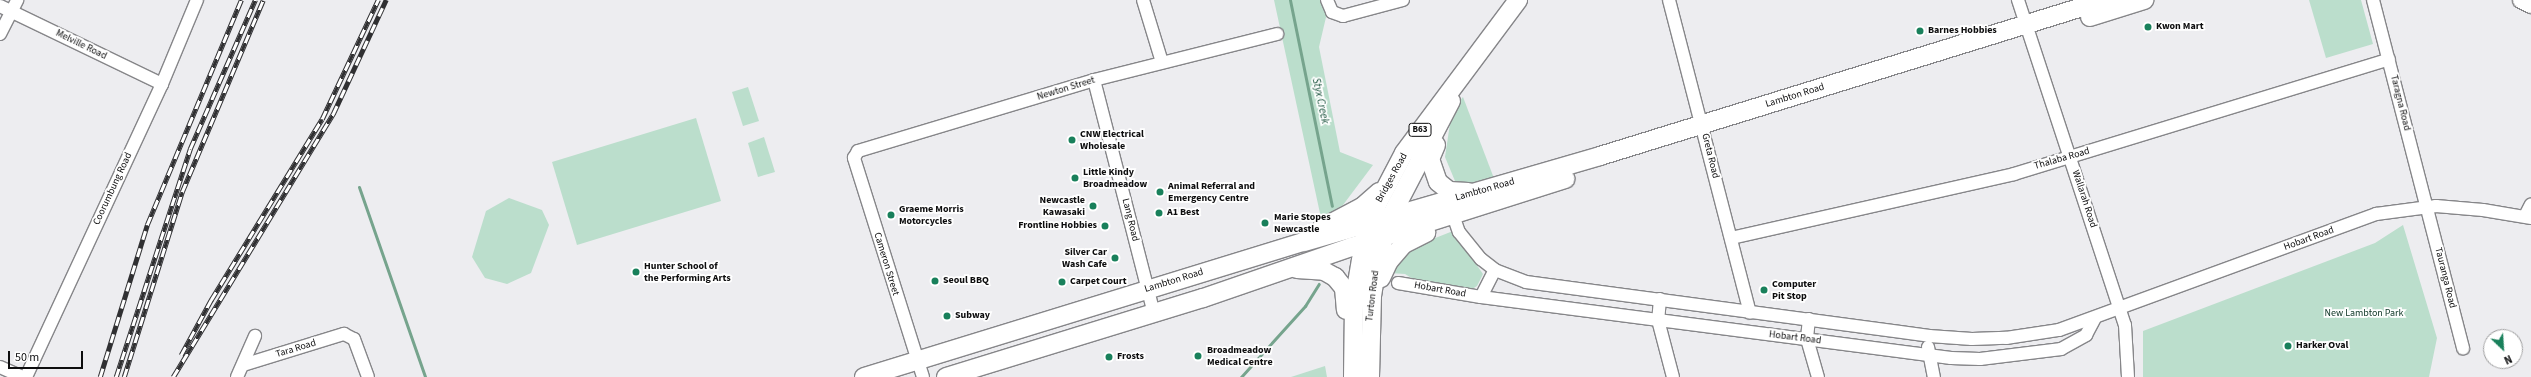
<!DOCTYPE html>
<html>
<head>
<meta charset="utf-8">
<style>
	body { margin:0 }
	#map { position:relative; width:2531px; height:377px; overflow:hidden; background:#ededf0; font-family:"Source Sans 3",sans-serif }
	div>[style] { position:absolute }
	.green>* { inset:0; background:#bbdecc }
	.stream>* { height:3px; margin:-1.5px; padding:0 1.5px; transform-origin:1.5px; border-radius:1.5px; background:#76a48d }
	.roads { filter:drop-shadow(1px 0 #868689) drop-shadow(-1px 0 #868689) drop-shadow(0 1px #868689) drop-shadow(0 -1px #868689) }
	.minor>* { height:12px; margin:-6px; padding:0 6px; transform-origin:6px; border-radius:6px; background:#fff }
	.secondary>* { height:16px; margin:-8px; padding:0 8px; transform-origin:8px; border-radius:8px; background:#fff }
	.primary>* { height:18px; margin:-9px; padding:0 9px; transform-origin:9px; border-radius:9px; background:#fff }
	.rail>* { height:4.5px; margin-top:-2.25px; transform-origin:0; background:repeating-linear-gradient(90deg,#fff 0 9px,#303032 0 18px); box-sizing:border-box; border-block:1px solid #303032 }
	.dots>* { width:11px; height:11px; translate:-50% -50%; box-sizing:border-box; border:2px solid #fff; border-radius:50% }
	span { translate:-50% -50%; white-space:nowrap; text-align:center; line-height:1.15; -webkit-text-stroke:3.5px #fff; paint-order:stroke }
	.shield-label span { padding:1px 3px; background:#fff; border:1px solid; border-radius:3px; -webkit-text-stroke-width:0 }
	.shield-label { font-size:9px; color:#0d0d0e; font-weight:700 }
	.poi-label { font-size:10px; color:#0d0d0e; font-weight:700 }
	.left { translate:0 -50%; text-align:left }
	.right { translate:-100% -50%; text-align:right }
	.street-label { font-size:10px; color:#0d0d0e }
	.park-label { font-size:10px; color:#0d3525 }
	.water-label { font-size:11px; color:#134e37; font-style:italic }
	.north { position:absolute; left:2483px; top:329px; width:40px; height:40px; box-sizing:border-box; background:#fff; border:1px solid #9e9e9f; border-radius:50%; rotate:155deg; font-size:11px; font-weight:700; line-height:16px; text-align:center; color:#0d0d0e }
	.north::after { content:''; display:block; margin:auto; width:14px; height:18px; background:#19805b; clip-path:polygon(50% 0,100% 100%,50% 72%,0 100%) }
	.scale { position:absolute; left:8px; top:351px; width:75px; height:18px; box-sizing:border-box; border:2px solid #0d0d0e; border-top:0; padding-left:5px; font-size:12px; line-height:14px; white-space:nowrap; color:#0d0d0e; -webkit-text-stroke:3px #fff; paint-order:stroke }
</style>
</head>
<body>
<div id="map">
	<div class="green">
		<i style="clip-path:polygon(1274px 0,1324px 0,1327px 13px,1319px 47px,1340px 152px,1373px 165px,1343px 205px,1321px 218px)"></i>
		<i style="clip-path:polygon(2309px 0,2361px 0,2373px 44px,2326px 58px)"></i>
		<i style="clip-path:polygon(748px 87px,759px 121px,743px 126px,732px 92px)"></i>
		<i style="clip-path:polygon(1463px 97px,1495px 181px,1481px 188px,1455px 181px,1445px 157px,1452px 110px)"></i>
		<i style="clip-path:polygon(696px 118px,721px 201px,577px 245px,552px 162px)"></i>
		<i style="clip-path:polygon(764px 137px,775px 172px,758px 177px,748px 143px)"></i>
		<i style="clip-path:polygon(509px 198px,542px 210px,549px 225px,531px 273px,507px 284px,485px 278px,472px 257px,486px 211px)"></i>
		<i style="clip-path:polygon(2403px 225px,2437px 338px,2429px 377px,2143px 377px,2143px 331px,2375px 243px)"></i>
		<i style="clip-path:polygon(1453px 231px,1483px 274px,1477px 286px,1472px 289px,1418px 282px,1405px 274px,1390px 273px,1410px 248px)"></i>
		<i style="clip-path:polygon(1325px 366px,1327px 377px,1291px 377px)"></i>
	</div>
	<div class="stream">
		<i style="left:1290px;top:0;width:210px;rotate:78.5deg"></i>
		<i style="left:359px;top:187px;width:201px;rotate:70.8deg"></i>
		<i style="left:1241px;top:377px;width:96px;rotate:-48deg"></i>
		<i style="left:1305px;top:306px;width:26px;rotate:-58deg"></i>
	</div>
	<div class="roads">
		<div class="minor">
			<i style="left:1143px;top:0;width:65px;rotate:73deg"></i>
			<i style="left:1327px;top:0;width:13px;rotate:67deg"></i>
			<i style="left:1332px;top:12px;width:12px;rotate:20deg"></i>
			<i style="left:1343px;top:16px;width:62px;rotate:-14.9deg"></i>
			<i style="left:1669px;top:0;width:323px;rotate:75.5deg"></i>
			<i style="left:2018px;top:0;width:342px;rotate:71.8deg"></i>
			<i style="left:2125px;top:325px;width:52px;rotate:86.7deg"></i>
			<i style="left:2373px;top:0;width:360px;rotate:75.5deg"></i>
			<i style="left:0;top:6px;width:180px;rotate:25.7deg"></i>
			<i style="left:0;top:34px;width:38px;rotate:-63deg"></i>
			<i style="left:1094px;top:80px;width:241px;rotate:75.6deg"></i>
			<i style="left:1453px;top:215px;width:18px;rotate:71deg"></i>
			<i style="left:1459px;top:232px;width:35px;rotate:51deg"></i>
			<i style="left:1481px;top:259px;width:18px;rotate:38deg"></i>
			<i style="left:1495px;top:270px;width:33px;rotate:21deg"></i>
			<i style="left:1526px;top:282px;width:407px;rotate:7.6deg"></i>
			<i style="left:1929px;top:336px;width:43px;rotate:4deg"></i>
			<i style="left:1972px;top:339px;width:34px;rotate:-2deg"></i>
			<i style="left:2006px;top:338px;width:54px;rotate:-8.6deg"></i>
			<i style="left:2059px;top:330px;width:338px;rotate:-20.1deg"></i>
			<i style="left:2376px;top:214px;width:61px;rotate:-7.6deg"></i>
			<i style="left:2436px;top:206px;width:47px;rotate:4.9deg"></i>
			<i style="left:2483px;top:210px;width:49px;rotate:9.5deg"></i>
			<i style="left:2525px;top:216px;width:13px;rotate:-63deg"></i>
			<i style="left:1731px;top:238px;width:290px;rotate:-12.7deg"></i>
			<i style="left:2014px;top:174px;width:392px;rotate:-17deg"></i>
			<i style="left:1398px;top:283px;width:84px;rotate:9.6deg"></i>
			<i style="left:1481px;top:297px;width:474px;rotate:7.4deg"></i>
			<i style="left:1951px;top:358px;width:29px;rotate:2deg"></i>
			<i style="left:1980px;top:359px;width:82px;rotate:-7deg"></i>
			<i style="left:2061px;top:349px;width:29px;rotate:-29deg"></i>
			<i style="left:2086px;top:335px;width:19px;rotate:-62deg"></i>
			<i style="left:1481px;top:297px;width:30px;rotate:-63deg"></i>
			<i style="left:1660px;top:299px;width:21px;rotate:95deg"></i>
			<i style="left:1658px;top:320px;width:59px;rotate:75.3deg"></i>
			<i style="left:1809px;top:319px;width:20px;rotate:96deg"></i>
			<i style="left:1807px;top:339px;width:40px;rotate:74deg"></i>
			<i style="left:1928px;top:347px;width:31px;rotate:79deg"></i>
			<i style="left:243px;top:365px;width:106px;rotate:-17.1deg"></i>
			<i style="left:344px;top:334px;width:11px;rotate:27deg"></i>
			<i style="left:354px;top:339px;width:40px;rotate:69.8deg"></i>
			<i style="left:0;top:367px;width:24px;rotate:24deg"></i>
			<i style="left:26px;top:377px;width:323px;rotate:-65.1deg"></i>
			<i style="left:162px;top:84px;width:91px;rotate:-67.4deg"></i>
			<i style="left:237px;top:377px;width:45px;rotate:-66.3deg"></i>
			<i style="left:923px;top:377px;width:230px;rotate:-107.5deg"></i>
			<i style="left:854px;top:158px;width:8px;rotate:-60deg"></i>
			<i style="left:858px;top:151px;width:246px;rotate:-16.7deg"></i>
			<i style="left:1094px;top:80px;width:189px;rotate:-14.1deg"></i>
		</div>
		<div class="secondary">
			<i style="left:2521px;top:0;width:11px;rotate:27deg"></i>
		</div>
		<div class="primary">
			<i style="left:2090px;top:17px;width:57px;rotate:-17.5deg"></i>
			<i style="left:1436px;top:145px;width:15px;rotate:113deg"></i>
			<i style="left:1430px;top:159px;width:24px;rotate:71deg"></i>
			<i style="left:1438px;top:182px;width:14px;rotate:39deg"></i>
			<i style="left:1449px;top:191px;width:19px;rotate:3deg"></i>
			<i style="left:1322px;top:228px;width:45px;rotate:-27.7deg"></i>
			<i style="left:1362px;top:207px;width:23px;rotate:-41deg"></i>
			<i style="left:1297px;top:269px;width:27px;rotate:4deg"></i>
			<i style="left:1324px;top:271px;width:13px;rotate:29deg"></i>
			<i style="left:1335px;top:277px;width:14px;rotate:51deg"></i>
			<i style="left:1344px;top:288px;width:22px;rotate:85deg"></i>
			<i style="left:1381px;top:278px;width:19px;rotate:-65deg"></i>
			<i style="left:1389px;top:261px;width:23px;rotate:-49deg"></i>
			<i style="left:1404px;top:244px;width:25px;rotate:-27deg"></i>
			<i style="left:864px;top:377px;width:460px;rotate:-17.1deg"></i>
			<i style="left:1304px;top:242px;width:308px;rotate:-16.2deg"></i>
			<i style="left:1600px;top:156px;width:529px;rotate:-17.17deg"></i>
			<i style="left:946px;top:377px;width:269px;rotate:-17.1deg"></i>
			<i style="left:1203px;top:298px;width:157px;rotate:-19deg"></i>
			<i style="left:1351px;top:247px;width:225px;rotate:-17.6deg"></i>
			<i style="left:1353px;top:377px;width:76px;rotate:-89.2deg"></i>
			<i style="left:1354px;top:301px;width:78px;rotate:-80.4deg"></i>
			<i style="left:1367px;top:224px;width:80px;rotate:-62.5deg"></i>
			<i style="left:1404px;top:153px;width:191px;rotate:-53.3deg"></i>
			<i style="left:1370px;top:377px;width:81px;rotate:-88.6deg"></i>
			<i style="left:1372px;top:296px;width:38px;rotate:-81deg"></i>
			<i style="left:1378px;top:258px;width:42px;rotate:-73.3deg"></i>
			<i style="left:1390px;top:218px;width:132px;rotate:-62.5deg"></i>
		</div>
	</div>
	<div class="rail">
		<i style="left:181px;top:355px;width:63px;rotate:-61.4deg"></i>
		<i style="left:211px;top:300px;width:212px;rotate:-58.5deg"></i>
		<i style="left:322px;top:119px;width:132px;rotate:-64.8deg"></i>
		<i style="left:100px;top:377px;width:159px;rotate:-72.8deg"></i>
		<i style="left:147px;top:225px;width:244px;rotate:-67.3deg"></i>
		<i style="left:116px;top:377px;width:240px;rotate:-72deg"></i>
		<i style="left:190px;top:149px;width:163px;rotate:-66.4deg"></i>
		<i style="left:124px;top:377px;width:194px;rotate:-72.6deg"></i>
		<i style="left:182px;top:192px;width:208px;rotate:-67.1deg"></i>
		<i style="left:173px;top:377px;width:308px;rotate:-58.7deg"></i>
		<i style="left:333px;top:114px;width:126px;rotate:-65.1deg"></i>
	</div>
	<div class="dots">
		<i style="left:2148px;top:27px;background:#19805b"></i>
		<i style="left:1920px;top:31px;background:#19805b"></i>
		<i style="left:1072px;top:140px;background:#19805b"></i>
		<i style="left:1075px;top:178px;background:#19805b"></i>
		<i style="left:1160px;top:192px;background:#19805b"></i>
		<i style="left:1093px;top:206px;background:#19805b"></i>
		<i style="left:1159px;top:213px;background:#19805b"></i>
		<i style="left:891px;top:215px;background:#19805b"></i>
		<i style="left:1265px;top:223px;background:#19805b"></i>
		<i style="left:1105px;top:226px;background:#19805b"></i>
		<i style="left:1115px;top:258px;background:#19805b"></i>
		<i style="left:636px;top:272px;background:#19805b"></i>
		<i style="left:935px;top:281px;background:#19805b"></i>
		<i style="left:1062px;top:282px;background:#19805b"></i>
		<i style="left:1764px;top:290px;background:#19805b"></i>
		<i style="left:947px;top:316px;background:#19805b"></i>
		<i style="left:2288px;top:346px;background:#19805b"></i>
		<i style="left:1198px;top:356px;background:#19805b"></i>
		<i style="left:1109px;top:357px;background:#19805b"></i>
	</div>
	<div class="shield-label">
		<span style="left:1420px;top:130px">B63</span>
	</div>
	<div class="poi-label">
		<span class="left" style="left:2156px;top:27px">Kwon Mart</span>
		<span class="left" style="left:1928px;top:31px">Barnes Hobbies</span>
		<span class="left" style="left:1080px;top:140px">CNW Electrical<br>Wholesale</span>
		<span class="left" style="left:1083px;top:178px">Little Kindy<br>Broadmeadow</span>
		<span class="left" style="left:1168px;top:192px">Animal Referral and<br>Emergency Centre</span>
		<span class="right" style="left:1085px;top:206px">Newcastle<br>Kawasaki</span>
		<span class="left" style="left:899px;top:215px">Graeme Morris<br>Motorcycles</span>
		<span class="left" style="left:1167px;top:213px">A1 Best</span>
		<span class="left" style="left:1274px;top:223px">Marie Stopes<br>Newcastle</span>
		<span class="right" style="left:1097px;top:226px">Frontline Hobbies</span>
		<span class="right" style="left:1107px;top:258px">Silver Car<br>Wash Cafe</span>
		<span class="left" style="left:644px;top:272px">Hunter School of<br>the Performing Arts</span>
		<span class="left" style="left:943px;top:281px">Seoul BBQ</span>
		<span class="left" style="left:1070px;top:282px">Carpet Court</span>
		<span class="left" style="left:1772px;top:290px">Computer<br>Pit Stop</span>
		<span class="left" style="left:955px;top:316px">Subway</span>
		<span class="left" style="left:2296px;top:346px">Harker Oval</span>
		<span class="left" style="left:1207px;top:356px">Broadmeadow<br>Medical Centre</span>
		<span class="left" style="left:1117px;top:357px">Frosts</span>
	</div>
	<div class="street-label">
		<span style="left:81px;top:45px;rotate:26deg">Melville Road</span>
		<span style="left:1066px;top:89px;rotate:-17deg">Newton Street</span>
		<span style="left:1795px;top:96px;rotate:-17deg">Lambton Road</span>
		<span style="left:2400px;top:103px;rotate:76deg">Taragna Road</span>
		<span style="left:1710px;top:156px;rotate:76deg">Greta Road</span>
		<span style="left:2062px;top:159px;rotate:-16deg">Thalaba Road</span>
		<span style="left:1392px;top:178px;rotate:-61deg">Bridges Road</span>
		<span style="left:113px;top:189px;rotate:-65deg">Coorumbung Road</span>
		<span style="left:1485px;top:190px;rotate:-16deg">Lambton Road</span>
		<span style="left:2084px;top:199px;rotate:72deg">Wallarah Road</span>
		<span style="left:1130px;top:220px;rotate:76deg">Lang Road</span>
		<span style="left:2309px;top:239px;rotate:-20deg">Hobart Road</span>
		<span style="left:886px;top:264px;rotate:73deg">Cameron Street</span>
		<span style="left:2445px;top:278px;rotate:76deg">Tauranga Road</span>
		<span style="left:1174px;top:281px;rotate:-17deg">Lambton Road</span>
		<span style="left:1440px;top:290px;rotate:10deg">Hobart Road</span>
		<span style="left:1373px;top:296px;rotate:-83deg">Turton Road</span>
		<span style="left:1795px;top:338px;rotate:7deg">Hobart Road</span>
		<span style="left:296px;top:349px;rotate:-17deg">Tara Road</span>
	</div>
	<div class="park-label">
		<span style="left:2364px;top:314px">New Lambton Park</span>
	</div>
	<div class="water-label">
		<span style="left:1320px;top:101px;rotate:78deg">Styx Creek</span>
	</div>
	<div class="north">N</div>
	<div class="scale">50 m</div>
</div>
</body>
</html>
